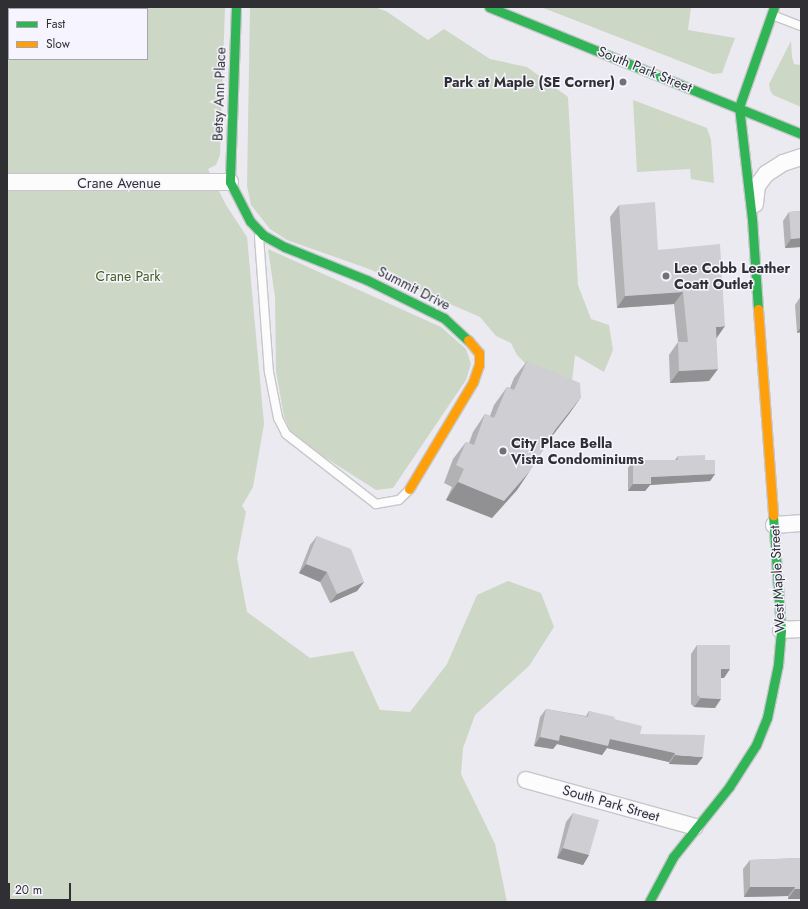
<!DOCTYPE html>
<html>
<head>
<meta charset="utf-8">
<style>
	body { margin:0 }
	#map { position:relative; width:808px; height:909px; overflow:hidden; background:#eaeaf0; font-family:Jost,sans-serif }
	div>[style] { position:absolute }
	.green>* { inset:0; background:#cdd7c6 }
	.roads { filter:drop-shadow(1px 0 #c7c7cb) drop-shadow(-1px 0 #c7c7cb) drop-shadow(0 1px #c7c7cb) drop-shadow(0 -1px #c7c7cb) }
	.lane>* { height:8px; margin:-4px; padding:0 4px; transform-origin:4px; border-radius:4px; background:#fcfcfd }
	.street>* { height:16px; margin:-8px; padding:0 8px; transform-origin:8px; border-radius:8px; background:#fcfcfd }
	.fast>* { height:9px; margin:-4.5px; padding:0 4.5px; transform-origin:4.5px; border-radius:4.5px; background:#30b455 }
	.slow>* { height:9px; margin:-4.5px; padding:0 4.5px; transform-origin:4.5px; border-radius:4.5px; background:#ff9f0a }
	.wall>* { inset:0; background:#b2b2b5 }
	.shaded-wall>* { inset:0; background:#919194 }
	.building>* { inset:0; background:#cfcfd3 }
	.dots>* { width:11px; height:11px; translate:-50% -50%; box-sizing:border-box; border:2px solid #f6f5ff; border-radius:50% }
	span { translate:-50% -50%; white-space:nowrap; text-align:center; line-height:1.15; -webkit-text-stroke:3px #f6f5ff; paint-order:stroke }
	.street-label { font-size:14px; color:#303034 }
	.poi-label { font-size:14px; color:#303034; font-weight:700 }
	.right { translate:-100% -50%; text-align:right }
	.left { translate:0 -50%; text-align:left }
	.park-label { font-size:14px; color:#405f18 }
	.frame { position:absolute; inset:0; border:8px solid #303034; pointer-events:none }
	.legend { position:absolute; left:8px; top:8px; width:140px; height:52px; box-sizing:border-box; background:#f6f5ff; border:1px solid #a7a6ae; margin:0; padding:5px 7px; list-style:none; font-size:12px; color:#303034 }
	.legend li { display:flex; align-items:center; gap:8px; height:20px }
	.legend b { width:20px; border:1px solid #a7a6ae }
	.scale { position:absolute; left:8px; top:883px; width:63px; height:18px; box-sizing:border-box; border:2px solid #303034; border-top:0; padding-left:5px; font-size:12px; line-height:14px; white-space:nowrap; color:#303034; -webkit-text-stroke:3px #f6f5ff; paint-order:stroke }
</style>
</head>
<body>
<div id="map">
	<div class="green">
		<i style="clip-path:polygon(evenodd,7px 7px,225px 7px,220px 155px,216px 165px,208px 169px,226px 205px,247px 237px,264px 424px,253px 487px,242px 506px,246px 512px,237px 558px,247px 612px,310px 658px,353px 651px,380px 710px,410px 712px,447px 664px,477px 595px,508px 581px,541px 593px,554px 627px,529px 666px,475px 715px,463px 748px,461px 774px,495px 844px,507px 902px,7px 902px,7px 7px,9px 9px,147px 9px,147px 59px,9px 59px,9px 9px)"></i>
		<i style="clip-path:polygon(250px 7px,374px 7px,386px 11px,428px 40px,444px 29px,490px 59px,527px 67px,568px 97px,578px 285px,591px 319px,609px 325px,613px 350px,604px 372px,575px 355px,572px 381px,527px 365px,517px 355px,511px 343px,496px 336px,480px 317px,369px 269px,287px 240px,270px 229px,251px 205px,247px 186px)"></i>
		<i style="clip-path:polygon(541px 7px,691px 7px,688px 30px,735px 38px,722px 73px,713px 74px)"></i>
		<i style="clip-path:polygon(791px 41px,792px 57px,794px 64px,801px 65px,801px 107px,773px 95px,770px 90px,769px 84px)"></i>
		<i style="clip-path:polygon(633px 100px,707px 128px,711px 140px,714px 183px,691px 179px,690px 169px,637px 172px)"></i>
		<i style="clip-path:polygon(268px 249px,441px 327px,466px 349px,471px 364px,466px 380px,393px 488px,376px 490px,315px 451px,291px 432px,284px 417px,276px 371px,275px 297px)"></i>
	</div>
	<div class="roads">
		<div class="lane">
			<i style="left:772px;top:15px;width:31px;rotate:21deg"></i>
			<i style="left:259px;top:237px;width:135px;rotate:85.8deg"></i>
			<i style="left:269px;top:372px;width:47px;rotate:78.9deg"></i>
			<i style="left:278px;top:418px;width:18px;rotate:63deg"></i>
			<i style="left:286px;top:434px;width:114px;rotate:37.9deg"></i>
			<i style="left:376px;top:504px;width:23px;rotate:-10deg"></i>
			<i style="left:399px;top:500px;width:14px;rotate:-45deg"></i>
		</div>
		<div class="street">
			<i style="left:7px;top:182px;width:223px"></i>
			<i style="left:755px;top:204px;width:18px;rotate:-84deg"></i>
			<i style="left:757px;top:186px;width:15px;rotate:-53deg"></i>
			<i style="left:766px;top:174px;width:20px;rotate:-33deg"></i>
			<i style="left:783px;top:163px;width:19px;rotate:-18deg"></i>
			<i style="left:774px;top:525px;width:27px;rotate:-4deg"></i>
			<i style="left:781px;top:630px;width:20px;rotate:-3deg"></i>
			<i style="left:526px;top:780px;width:175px;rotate:15.5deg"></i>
		</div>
		<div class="fast">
			<i style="left:236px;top:7px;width:175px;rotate:92deg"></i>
			<i style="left:230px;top:182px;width:44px;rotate:62.9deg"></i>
			<i style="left:250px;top:221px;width:19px;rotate:47deg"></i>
			<i style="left:263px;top:235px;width:25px;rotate:29deg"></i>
			<i style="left:285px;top:247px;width:88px;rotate:21.9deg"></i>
			<i style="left:367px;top:280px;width:86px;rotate:26.3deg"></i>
			<i style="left:444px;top:318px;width:33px;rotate:43deg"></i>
			<i style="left:489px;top:7px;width:337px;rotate:22.1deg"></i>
			<i style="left:758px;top:309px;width:90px;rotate:-93.8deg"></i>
			<i style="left:752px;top:219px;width:113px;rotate:-96.6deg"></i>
			<i style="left:739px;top:107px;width:106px;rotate:-70.7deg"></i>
			<i style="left:649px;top:902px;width:51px;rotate:-61.9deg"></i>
			<i style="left:673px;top:857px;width:90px;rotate:-51.3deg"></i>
			<i style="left:729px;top:787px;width:50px;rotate:-57.3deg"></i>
			<i style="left:756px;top:745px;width:29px;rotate:-68deg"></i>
			<i style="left:767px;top:718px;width:54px;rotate:-78.3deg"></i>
			<i style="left:778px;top:665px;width:35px;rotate:-85deg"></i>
			<i style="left:781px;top:630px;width:115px;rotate:-94deg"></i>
		</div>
		<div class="slow">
			<i style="left:758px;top:309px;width:207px;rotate:85.8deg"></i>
			<i style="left:409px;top:489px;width:125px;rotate:-59.1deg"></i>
			<i style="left:473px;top:382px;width:18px;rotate:-71deg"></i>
			<i style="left:479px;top:365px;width:12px;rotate:-90deg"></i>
			<i style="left:479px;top:353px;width:17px;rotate:-130deg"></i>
		</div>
	</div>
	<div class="wall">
		<i style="clip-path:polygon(619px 205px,658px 250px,716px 338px,709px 381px,670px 383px,669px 355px,678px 342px,674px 304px,617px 308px,610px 217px)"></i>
		<i style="clip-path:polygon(801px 211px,801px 247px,785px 248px,783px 221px,789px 212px)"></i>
		<i style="clip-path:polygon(801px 296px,801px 332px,797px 333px,795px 305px)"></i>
		<i style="clip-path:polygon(527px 361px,581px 397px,569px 414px,550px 439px,529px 472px,517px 490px,492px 518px,446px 500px,452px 487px,444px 483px,453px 459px,466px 442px,469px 443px,473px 432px,485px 414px,490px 416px,494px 405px,507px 387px,510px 388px,514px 378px)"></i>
		<i style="clip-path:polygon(678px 456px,705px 460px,715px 474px,710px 481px,650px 485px,645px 491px,628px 491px,628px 468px,633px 460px,675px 460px)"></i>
		<i style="clip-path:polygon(317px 536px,364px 582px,357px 591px,330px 603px,320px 582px,299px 573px,310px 545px)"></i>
		<i style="clip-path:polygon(697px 645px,724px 678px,721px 678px,715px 708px,694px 707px,691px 704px,691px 654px)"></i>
		<i style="clip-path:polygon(546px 709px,586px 716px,589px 711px,614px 719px,640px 734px,697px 765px,669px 764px,669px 762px,607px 748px,602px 755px,557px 744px,553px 749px,534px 746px,540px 717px)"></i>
		<i style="clip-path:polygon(573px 813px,589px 855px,583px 865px,557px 858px,566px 822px)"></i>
		<i style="clip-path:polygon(801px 858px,801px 899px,788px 899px,788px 896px,744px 897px,743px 869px,750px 860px)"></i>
	</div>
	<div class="shaded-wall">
		<i style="clip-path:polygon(801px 238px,801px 247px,785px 248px,791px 239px)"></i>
		<i style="clip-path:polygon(683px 292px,674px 304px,617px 308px,625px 296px)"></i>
		<i style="clip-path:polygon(725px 326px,716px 339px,716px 327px)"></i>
		<i style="clip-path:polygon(801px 327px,801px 332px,797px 333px)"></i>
		<i style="clip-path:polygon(718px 369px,709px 381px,670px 383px,679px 371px)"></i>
		<i style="clip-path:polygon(581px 397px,569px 414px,543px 448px,555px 430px)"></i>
		<i style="clip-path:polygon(529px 472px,517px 490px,492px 518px,446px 500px,458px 482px)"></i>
		<i style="clip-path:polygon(715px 474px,710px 481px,650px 485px,645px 491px,628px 491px,633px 484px,651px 477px)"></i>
		<i style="clip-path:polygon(306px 564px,327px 572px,320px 582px,299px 573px)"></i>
		<i style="clip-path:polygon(364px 582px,357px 591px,330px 603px,337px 594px)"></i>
		<i style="clip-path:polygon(721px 669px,730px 669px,724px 678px,715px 678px)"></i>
		<i style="clip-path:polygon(701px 698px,721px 699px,715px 708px,694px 707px)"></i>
		<i style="clip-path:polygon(560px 735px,610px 739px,675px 753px,669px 762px,607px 748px,602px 755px,557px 744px,553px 749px,534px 746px,540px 737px)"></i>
		<i style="clip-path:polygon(675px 755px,703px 757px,697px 765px,669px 764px)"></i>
		<i style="clip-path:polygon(563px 848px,589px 855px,583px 865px,557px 858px)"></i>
		<i style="clip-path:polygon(750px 887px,795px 887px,788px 896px,744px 897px)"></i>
		<i style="clip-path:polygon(795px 889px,801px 889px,801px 899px,788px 899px)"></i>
	</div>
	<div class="building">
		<i style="clip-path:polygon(655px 202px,658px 250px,720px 244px,725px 326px,716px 327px,718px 369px,679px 371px,678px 342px,688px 342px,683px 292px,625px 296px,619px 205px)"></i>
		<i style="clip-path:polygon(801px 211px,801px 238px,791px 239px,789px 212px)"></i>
		<i style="clip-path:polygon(527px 361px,580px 383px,581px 397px,555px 430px,529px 472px,504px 501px,458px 482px,464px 469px,456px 465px,466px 442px,474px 445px,485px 414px,494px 418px,507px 387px,514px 390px)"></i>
		<i style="clip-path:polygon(705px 455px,705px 460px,715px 460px,715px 474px,651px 477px,651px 484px,633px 484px,633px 460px,678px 460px,678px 456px)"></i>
		<i style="clip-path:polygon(317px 536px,351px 549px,364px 582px,337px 594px,327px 572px,306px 564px)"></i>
		<i style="clip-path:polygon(697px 645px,730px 645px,730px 669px,721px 669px,721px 699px,701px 698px,697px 695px)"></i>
		<i style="clip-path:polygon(546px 709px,588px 717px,589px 711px,615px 717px,614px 719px,642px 726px,640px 734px,705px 735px,703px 757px,675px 755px,675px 753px,610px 739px,608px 746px,560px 735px,559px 741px,540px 737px)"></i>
		<i style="clip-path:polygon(573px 813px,599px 820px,589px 855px,563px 848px)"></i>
		<i style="clip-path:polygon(801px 858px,801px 889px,795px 889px,795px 887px,750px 887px,750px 860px)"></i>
		<i style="clip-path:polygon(575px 901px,604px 901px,604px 902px,575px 902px)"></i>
	</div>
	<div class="dots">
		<i style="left:623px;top:82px;background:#717176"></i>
		<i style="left:666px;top:276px;background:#717176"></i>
		<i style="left:503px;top:451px;background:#717176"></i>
	</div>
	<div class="street-label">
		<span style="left:645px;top:69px;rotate:22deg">South Park Street</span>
		<span style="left:219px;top:94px;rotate:-88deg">Betsy Ann Place</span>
		<span style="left:119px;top:183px">Crane Avenue</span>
		<span style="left:414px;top:288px;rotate:27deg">Summit Drive</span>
		<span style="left:777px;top:579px;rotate:-93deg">West Maple Street</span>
		<span style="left:611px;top:803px;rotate:16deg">South Park Street</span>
	</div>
	<div class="poi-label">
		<span class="right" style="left:615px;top:82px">Park at Maple (SE Corner)</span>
		<span class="left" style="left:674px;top:276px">Lee Cobb Leather<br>Coatt Outlet</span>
		<span class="left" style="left:511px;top:451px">City Place Bella<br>Vista Condominiums</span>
	</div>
	<div class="park-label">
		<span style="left:128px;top:276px">Crane Park</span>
	</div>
	<div class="frame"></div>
	<ul class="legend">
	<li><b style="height:5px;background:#30b455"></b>Fast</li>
	<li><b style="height:5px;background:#ff9f0a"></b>Slow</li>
	</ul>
	<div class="scale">20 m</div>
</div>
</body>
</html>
